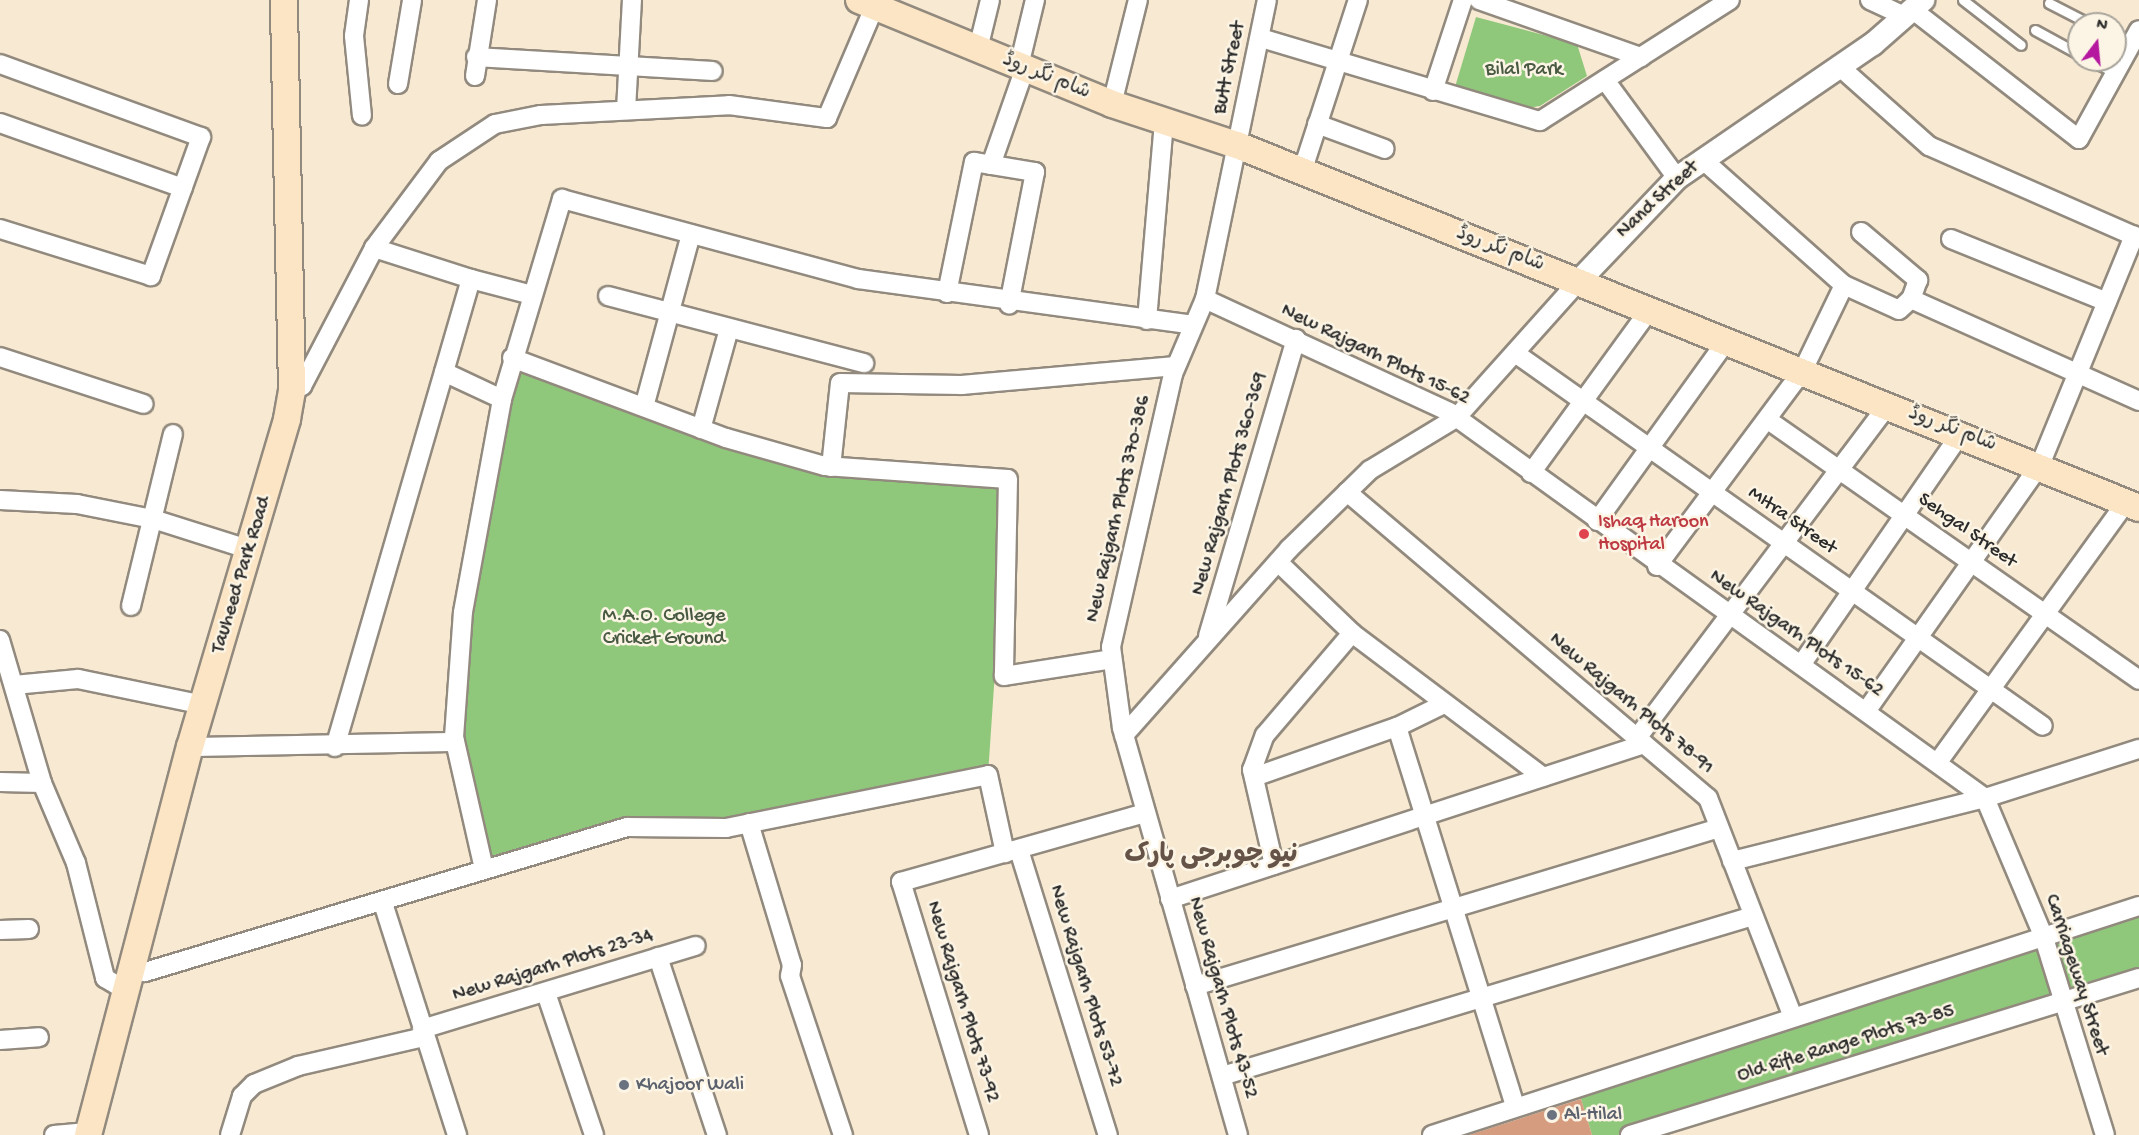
<!DOCTYPE html>
<html>
<head>
<meta charset="utf-8">
<style>
	body { margin:0 }
	#map { position:relative; width:2139px; height:1135px; overflow:hidden; background:#f8e9d2; font-family:"Gochi Hand","Playpen Sans Arabic",sans-serif }
	div>[style] { position:absolute }
	.green>* { inset:0; background:#90c87b }
	.building>* { inset:0; background:#d59c7f }
	.roads { filter:drop-shadow(2px 0 #928a7e) drop-shadow(-2px 0 #928a7e) drop-shadow(0 2px #928a7e) drop-shadow(0 -2px #928a7e) }
	.service>* { height:9px; margin:-4.5px; padding:0 4.5px; transform-origin:4.5px; border-radius:4.5px; background:#fff }
	.minor>* { height:18px; margin:-9px; padding:0 9px; transform-origin:9px; border-radius:9px; background:#fff }
	.tertiary>* { height:22px; margin:-11px; padding:0 11px; transform-origin:11px; border-radius:11px; background:#fff }
	.secondary>* { height:26px; margin:-13px; padding:0 13px; transform-origin:13px; border-radius:13px; background:#fce5c4 }
	.dots>* { width:16px; height:16px; translate:-50% -50%; box-sizing:border-box; border:3px solid #fcf5e5; border-radius:50% }
	span { translate:-50% -50%; white-space:nowrap; text-align:center; line-height:1.15; -webkit-text-stroke:5px #fcf5e5; paint-order:stroke }
	.street-label { font-size:20px; color:#2b2b2b }
	.park-label { font-size:20px; color:#495a43 }
	.health-label { font-size:20px; color:#be3a42 }
	.left { translate:0 -50%; text-align:left }
	.worship-label { font-size:20px; color:#5b616d }
	.district-label { font-size:26px; color:#665348; font-weight:700 }
	.north { position:absolute; left:2067px; top:12px; width:60px; height:60px; box-sizing:border-box; background:#fcf5e5; border:2px solid #a8a49b; border-radius:50%; rotate:16deg; font-size:16px; font-weight:700; line-height:24px; text-align:center; color:#2b2b2b }
	.north::after { content:''; display:block; margin:auto; width:21px; height:27px; background:#b5179e; clip-path:polygon(50% 0,100% 100%,50% 72%,0 100%) }
</style>
</head>
<body>
<div id="map">
	<div class="green">
		<i style="clip-path:polygon(1476px 17px,1577px 44px,1587px 76px,1540px 106px,1521px 109px,1455px 87px)"></i>
		<i style="clip-path:polygon(512px 358px,831px 467px,1008px 479px,988px 775px,726px 828px,627px 827px,484px 869px,455px 742px,463px 612px)"></i>
		<i style="clip-path:polygon(2139px 905px,2139px 977px,1618px 1135px,1592px 1135px,1577px 1086px)"></i>
	</div>
	<div class="building">
		<i style="clip-path:polygon(1581px 1099px,1592px 1135px,1469px 1135px)"></i>
	</div>
	<div class="roads">
		<div class="service">
			<i style="left:1963px;top:0;width:73px;rotate:37.8deg"></i>
			<i style="left:2049px;top:3px;width:46px;rotate:27.1deg"></i>
			<i style="left:2035px;top:30px;width:50px;rotate:28.6deg"></i>
			<i style="left:2115px;top:37px;width:18px;rotate:27deg"></i>
			<i style="left:2091px;top:60px;width:27px;rotate:28deg"></i>
		</div>
		<div class="minor">
			<i style="left:359px;top:0;width:36px;rotate:98deg"></i>
			<i style="left:354px;top:36px;width:80px;rotate:84.3deg"></i>
			<i style="left:1479px;top:0;width:172px;rotate:19.4deg"></i>
			<i style="left:1870px;top:0;width:38px;rotate:25deg"></i>
			<i style="left:1913px;top:10px;width:210px;rotate:37.9deg"></i>
			<i style="left:2079px;top:139px;width:124px;rotate:-61.2deg"></i>
			<i style="left:1261px;top:38px;width:291px;rotate:16.6deg"></i>
			<i style="left:1540px;top:121px;width:225px;rotate:-32.5deg"></i>
			<i style="left:978px;top:49px;width:50px;rotate:-76.2deg"></i>
			<i style="left:476px;top:57px;width:237px;rotate:3.4deg"></i>
			<i style="left:0;top:64px;width:214px;rotate:20deg"></i>
			<i style="left:201px;top:137px;width:148px;rotate:109.8deg"></i>
			<i style="left:151px;top:276px;width:158px;rotate:-162.7deg"></i>
			<i style="left:1019px;top:66px;width:68px;rotate:-76.4deg"></i>
			<i style="left:1840px;top:67px;width:119px;rotate:41.6deg"></i>
			<i style="left:1929px;top:146px;width:229px;rotate:23.7deg"></i>
			<i style="left:475px;top:76px;width:77px;rotate:-81deg"></i>
			<i style="left:1605px;top:80px;width:122px;rotate:53.7deg"></i>
			<i style="left:398px;top:84px;width:85px;rotate:-80.5deg"></i>
			<i style="left:1433px;top:91px;width:96px;rotate:-71.8deg"></i>
			<i style="left:1112px;top:104px;width:107px;rotate:-76deg"></i>
			<i style="left:626px;top:110px;width:110px;rotate:-86.9deg"></i>
			<i style="left:0;top:123px;width:194px;rotate:19.6deg"></i>
			<i style="left:1317px;top:124px;width:72px;rotate:20.2deg"></i>
			<i style="left:1702px;top:159px;width:190px;rotate:41.6deg"></i>
			<i style="left:1844px;top:285px;width:60px;rotate:24.4deg"></i>
			<i style="left:1899px;top:310px;width:16px;rotate:-43deg"></i>
			<i style="left:991px;top:165px;width:103px;rotate:-70.7deg"></i>
			<i style="left:1302px;top:172px;width:181px;rotate:-72deg"></i>
			<i style="left:1861px;top:232px;width:75px;rotate:40.1deg"></i>
			<i style="left:1918px;top:280px;width:20px;rotate:110deg"></i>
			<i style="left:1911px;top:299px;width:250px;rotate:24.1deg"></i>
			<i style="left:1951px;top:239px;width:168px;rotate:22deg"></i>
			<i style="left:374px;top:248px;width:102px;rotate:17.7deg"></i>
			<i style="left:947px;top:293px;width:134px;rotate:-78.4deg"></i>
			<i style="left:974px;top:162px;width:62px;rotate:9.3deg"></i>
			<i style="left:1035px;top:172px;width:135px;rotate:101.1deg"></i>
			<i style="left:608px;top:296px;width:265px;rotate:14.7deg"></i>
			<i style="left:1205px;top:299px;width:269px;rotate:24.8deg"></i>
			<i style="left:1449px;top:412px;width:661px;rotate:35.76deg"></i>
			<i style="left:1985px;top:798px;width:152px;rotate:67.1deg"></i>
			<i style="left:2044px;top:938px;width:206px;rotate:72.8deg"></i>
			<i style="left:1147px;top:320px;width:199px;rotate:-85.1deg"></i>
			<i style="left:1515px;top:353px;width:646px;rotate:35.24deg"></i>
			<i style="left:0;top:357px;width:151px;rotate:18.1deg"></i>
			<i style="left:512px;top:358px;width:228px;rotate:20.5deg"></i>
			<i style="left:726px;top:438px;width:103px;rotate:15.8deg"></i>
			<i style="left:825px;top:466px;width:183px;rotate:4.1deg"></i>
			<i style="left:1008px;top:479px;width:197px;rotate:91.2deg"></i>
			<i style="left:1004px;top:676px;width:109px;rotate:-8.9deg"></i>
			<i style="left:444px;top:372px;width:64px;rotate:25deg"></i>
			<i style="left:292px;top:390px;width:11px;rotate:-22deg"></i>
			<i style="left:302px;top:386px;width:156px;rotate:-62.4deg"></i>
			<i style="left:374px;top:248px;width:109px;rotate:-53.2deg"></i>
			<i style="left:439px;top:161px;width:67px;rotate:-33.5deg"></i>
			<i style="left:495px;top:124px;width:47px;rotate:-11.1deg"></i>
			<i style="left:541px;top:115px;width:188px;rotate:-3deg"></i>
			<i style="left:729px;top:105px;width:99px;rotate:7.6deg"></i>
			<i style="left:827px;top:118px;width:120px;rotate:-66.9deg"></i>
			<i style="left:644px;top:407px;width:179px;rotate:-74.8deg"></i>
			<i style="left:1768px;top:420px;width:453px;rotate:35deg"></i>
			<i style="left:701px;top:429px;width:104px;rotate:-74.4deg"></i>
			<i style="left:831px;top:467px;width:84px;rotate:-83.9deg"></i>
			<i style="left:840px;top:383px;width:122px;rotate:0.9deg"></i>
			<i style="left:962px;top:385px;width:214px;rotate:-5.1deg"></i>
			<i style="left:1531px;top:473px;width:203px;rotate:-54deg"></i>
			<i style="left:1347px;top:492px;width:473px;rotate:40.3deg"></i>
			<i style="left:1708px;top:798px;width:235px;rotate:68.8deg"></i>
			<i style="left:0;top:500px;width:77px;rotate:3deg"></i>
			<i style="left:77px;top:504px;width:77px;rotate:11.2deg"></i>
			<i style="left:153px;top:519px;width:103px;rotate:17.6deg"></i>
			<i style="left:1597px;top:521px;width:223px;rotate:-54.3deg"></i>
			<i style="left:1278px;top:562px;width:103px;rotate:43.8deg"></i>
			<i style="left:1352px;top:633px;width:239px;rotate:37deg"></i>
			<i style="left:1657px;top:566px;width:244px;rotate:-53.3deg"></i>
			<i style="left:1803px;top:370px;width:94px;rotate:-64.2deg"></i>
			<i style="left:131px;top:606px;width:177px;rotate:-76.3deg"></i>
			<i style="left:1208px;top:636px;width:310px;rotate:-73.5deg"></i>
			<i style="left:0;top:640px;width:149px;rotate:73.6deg"></i>
			<i style="left:42px;top:783px;width:87px;rotate:67deg"></i>
			<i style="left:76px;top:863px;width:119px;rotate:75.8deg"></i>
			<i style="left:105px;top:978px;width:23px;rotate:31deg"></i>
			<i style="left:1801px;top:665px;width:282px;rotate:-55.4deg"></i>
			<i style="left:14px;top:685px;width:64px;rotate:-5.4deg"></i>
			<i style="left:78px;top:679px;width:128px;rotate:11.7deg"></i>
			<i style="left:1867px;top:710px;width:300px;rotate:-54.8deg"></i>
			<i style="left:2040px;top:465px;width:248px;rotate:-67.7deg"></i>
			<i style="left:1397px;top:727px;width:397px;rotate:72.7deg"></i>
			<i style="left:1124px;top:735px;width:249px;rotate:-48.4deg"></i>
			<i style="left:1289px;top:549px;width:113px;rotate:-44.3deg"></i>
			<i style="left:1370px;top:470px;width:100px;rotate:-31.2deg"></i>
			<i style="left:1456px;top:418px;width:184px;rotate:-48.1deg"></i>
			<i style="left:1637px;top:738px;width:417px;rotate:-53deg"></i>
			<i style="left:190px;top:747px;width:265px;rotate:-1.1deg"></i>
			<i style="left:335px;top:747px;width:487px;rotate:-73.8deg"></i>
			<i style="left:471px;top:279px;width:63px;rotate:14.7deg"></i>
			<i style="left:1938px;top:762px;width:321px;rotate:-54.1deg"></i>
			<i style="left:1254px;top:777px;width:151px;rotate:-19.3deg"></i>
			<i style="left:1397px;top:727px;width:52px;rotate:-26.1deg"></i>
			<i style="left:0;top:782px;width:42px;rotate:1.4deg"></i>
			<i style="left:749px;top:823px;width:148px;rotate:73.2deg"></i>
			<i style="left:792px;top:965px;width:11px;rotate:100deg"></i>
			<i style="left:790px;top:976px;width:168px;rotate:71.6deg"></i>
			<i style="left:1019px;top:850px;width:299px;rotate:72.7deg"></i>
			<i style="left:1732px;top:861px;width:261px;rotate:-14deg"></i>
			<i style="left:1985px;top:798px;width:162px;rotate:-17.7deg"></i>
			<i style="left:1274px;top:865px;width:98px;rotate:-103deg"></i>
			<i style="left:1252px;top:770px;width:37px;rotate:-70deg"></i>
			<i style="left:1265px;top:735px;width:134px;rotate:-49.5deg"></i>
			<i style="left:484px;top:869px;width:135px;rotate:-102.8deg"></i>
			<i style="left:454px;top:737px;width:125px;rotate:-85.9deg"></i>
			<i style="left:463px;top:612px;width:217px;rotate:-79.6deg"></i>
			<i style="left:502px;top:399px;width:209px;rotate:-73.3deg"></i>
			<i style="left:562px;top:199px;width:307px;rotate:15.1deg"></i>
			<i style="left:858px;top:279px;width:337px;rotate:7.8deg"></i>
			<i style="left:1170px;top:899px;width:499px;rotate:-18.1deg"></i>
			<i style="left:383px;top:903px;width:244px;rotate:72.3deg"></i>
			<i style="left:0;top:930px;width:29px;rotate:-2deg"></i>
			<i style="left:658px;top:957px;width:188px;rotate:71.7deg"></i>
			<i style="left:130px;top:971px;width:15px;rotate:4deg"></i>
			<i style="left:145px;top:972px;width:503px;rotate:-16.74deg"></i>
			<i style="left:627px;top:827px;width:99px;rotate:0.6deg"></i>
			<i style="left:726px;top:828px;width:267px;rotate:-11.4deg"></i>
			<i style="left:988px;top:775px;width:80px;rotate:77.7deg"></i>
			<i style="left:1195px;top:986px;width:547px;rotate:-16.78deg"></i>
			<i style="left:546px;top:993px;width:150px;rotate:71.3deg"></i>
			<i style="left:422px;top:1029px;width:286px;rotate:-16.9deg"></i>
			<i style="left:0;top:1040px;width:39px;rotate:-4deg"></i>
			<i style="left:1222px;top:1076px;width:555px;rotate:-16.77deg"></i>
			<i style="left:54px;top:1135px;width:34px;rotate:-5deg"></i>
			<i style="left:230px;top:1135px;width:41px;rotate:-72.9deg"></i>
			<i style="left:242px;top:1096px;width:17px;rotate:-45deg"></i>
			<i style="left:254px;top:1084px;width:48px;rotate:-22.2deg"></i>
			<i style="left:298px;top:1066px;width:129px;rotate:-13deg"></i>
			<i style="left:979px;top:1135px;width:265px;rotate:-107.1deg"></i>
			<i style="left:901px;top:882px;width:254px;rotate:-15.8deg"></i>
			<i style="left:1238px;top:1135px;width:423px;rotate:-105.9deg"></i>
			<i style="left:1122px;top:728px;width:82px;rotate:-97.7deg"></i>
			<i style="left:1111px;top:647px;width:280px;rotate:-77.2deg"></i>
			<i style="left:1173px;top:374px;width:82px;rotate:-66.9deg"></i>
			<i style="left:1205px;top:299px;width:305px;rotate:-78.3deg"></i>
			<i style="left:1432px;top:1135px;width:743px;rotate:-17.95deg"></i>
			<i style="left:1630px;top:1135px;width:533px;rotate:-17.14deg"></i>
		</div>
		<div class="tertiary">
			<i style="left:1579px;top:281px;width:142px;rotate:-46.4deg"></i>
			<i style="left:1677px;top:178px;width:237px;rotate:-34.4deg"></i>
			<i style="left:1873px;top:44px;width:67px;rotate:-41.3deg"></i>
		</div>
		<div class="secondary">
			<i style="left:859px;top:0;width:274px;rotate:22.3deg"></i>
			<i style="left:1112px;top:104px;width:132px;rotate:18.2deg"></i>
			<i style="left:1237px;top:145px;width:972px;rotate:21.92deg"></i>
			<i style="left:88px;top:1135px;width:401px;rotate:-75.3deg"></i>
			<i style="left:190px;top:747px;width:342px;rotate:-73.5deg"></i>
			<i style="left:287px;top:419px;width:29px;rotate:-80deg"></i>
			<i style="left:292px;top:390px;width:390px;rotate:-91.2deg"></i>
		</div>
	</div>
	<div class="dots">
		<i style="left:1584px;top:534px;background:#e0444e"></i>
		<i style="left:624px;top:1085px;background:#6b7280"></i>
		<i style="left:1552px;top:1115px;background:#6b7280"></i>
	</div>
	<div class="street-label">
		<span style="left:1230px;top:68px;rotate:-78deg">Butt Street</span>
		<span style="left:1046px;top:77px;rotate:22deg">شام نگر روڈ</span>
		<span style="left:1658px;top:200px;rotate:-43deg">Nand Street</span>
		<span style="left:1500px;top:250px;rotate:21deg">شام نگر روڈ</span>
		<span style="left:1375px;top:355px;rotate:26deg">New Rajgarh Plots 15-62</span>
		<span style="left:1952px;top:430px;rotate:21deg">شام نگر روڈ</span>
		<span style="left:1230px;top:484px;rotate:-74deg">New Rajgarh Plots 360-369</span>
		<span style="left:1119px;top:509px;rotate:-77deg">New Rajgarh Plots 370-386</span>
		<span style="left:1792px;top:521px;rotate:35deg">MItra Street</span>
		<span style="left:1967px;top:531px;rotate:35deg">Sehgal Street</span>
		<span style="left:242px;top:575px;rotate:-73deg">Tauheed Park Road</span>
		<span style="left:1796px;top:634px;rotate:35deg">New Rajgarh Plots 15-62</span>
		<span style="left:1631px;top:704px;rotate:40deg">New Rajgarh Plots 78-91</span>
		<span style="left:553px;top:966px;rotate:-17deg">New Rajgarh Plots 23-34</span>
		<span style="left:2076px;top:975px;rotate:72deg">Carriageway Street</span>
		<span style="left:1085px;top:986px;rotate:73deg">New Rajgarh Plots 53-72</span>
		<span style="left:1222px;top:998px;rotate:74deg">New Rajgarh Plots 43-52</span>
		<span style="left:962px;top:1002px;rotate:73deg">New Rajgarh Plots 73-92</span>
		<span style="left:1846px;top:1044px;rotate:-17deg">Old Rifle Range Plots 73-85</span>
	</div>
	<div class="park-label">
		<span style="left:1524px;top:70px">Bilal Park</span>
		<span style="left:664px;top:628px">M.A.O. College<br>Cricket Ground</span>
	</div>
	<div class="health-label">
		<span class="left" style="left:1598px;top:534px">Ishaq Haroon<br>Hospital</span>
	</div>
	<div class="worship-label">
		<span class="left" style="left:636px;top:1085px">Khajoor Wali</span>
		<span class="left" style="left:1564px;top:1115px">Al-Hilal</span>
	</div>
	<div class="district-label">
		<span style="left:1211px;top:857px">نیو چوبرجی پارک</span>
	</div>
	<div class="north">N</div>
</div>
</body>
</html>
